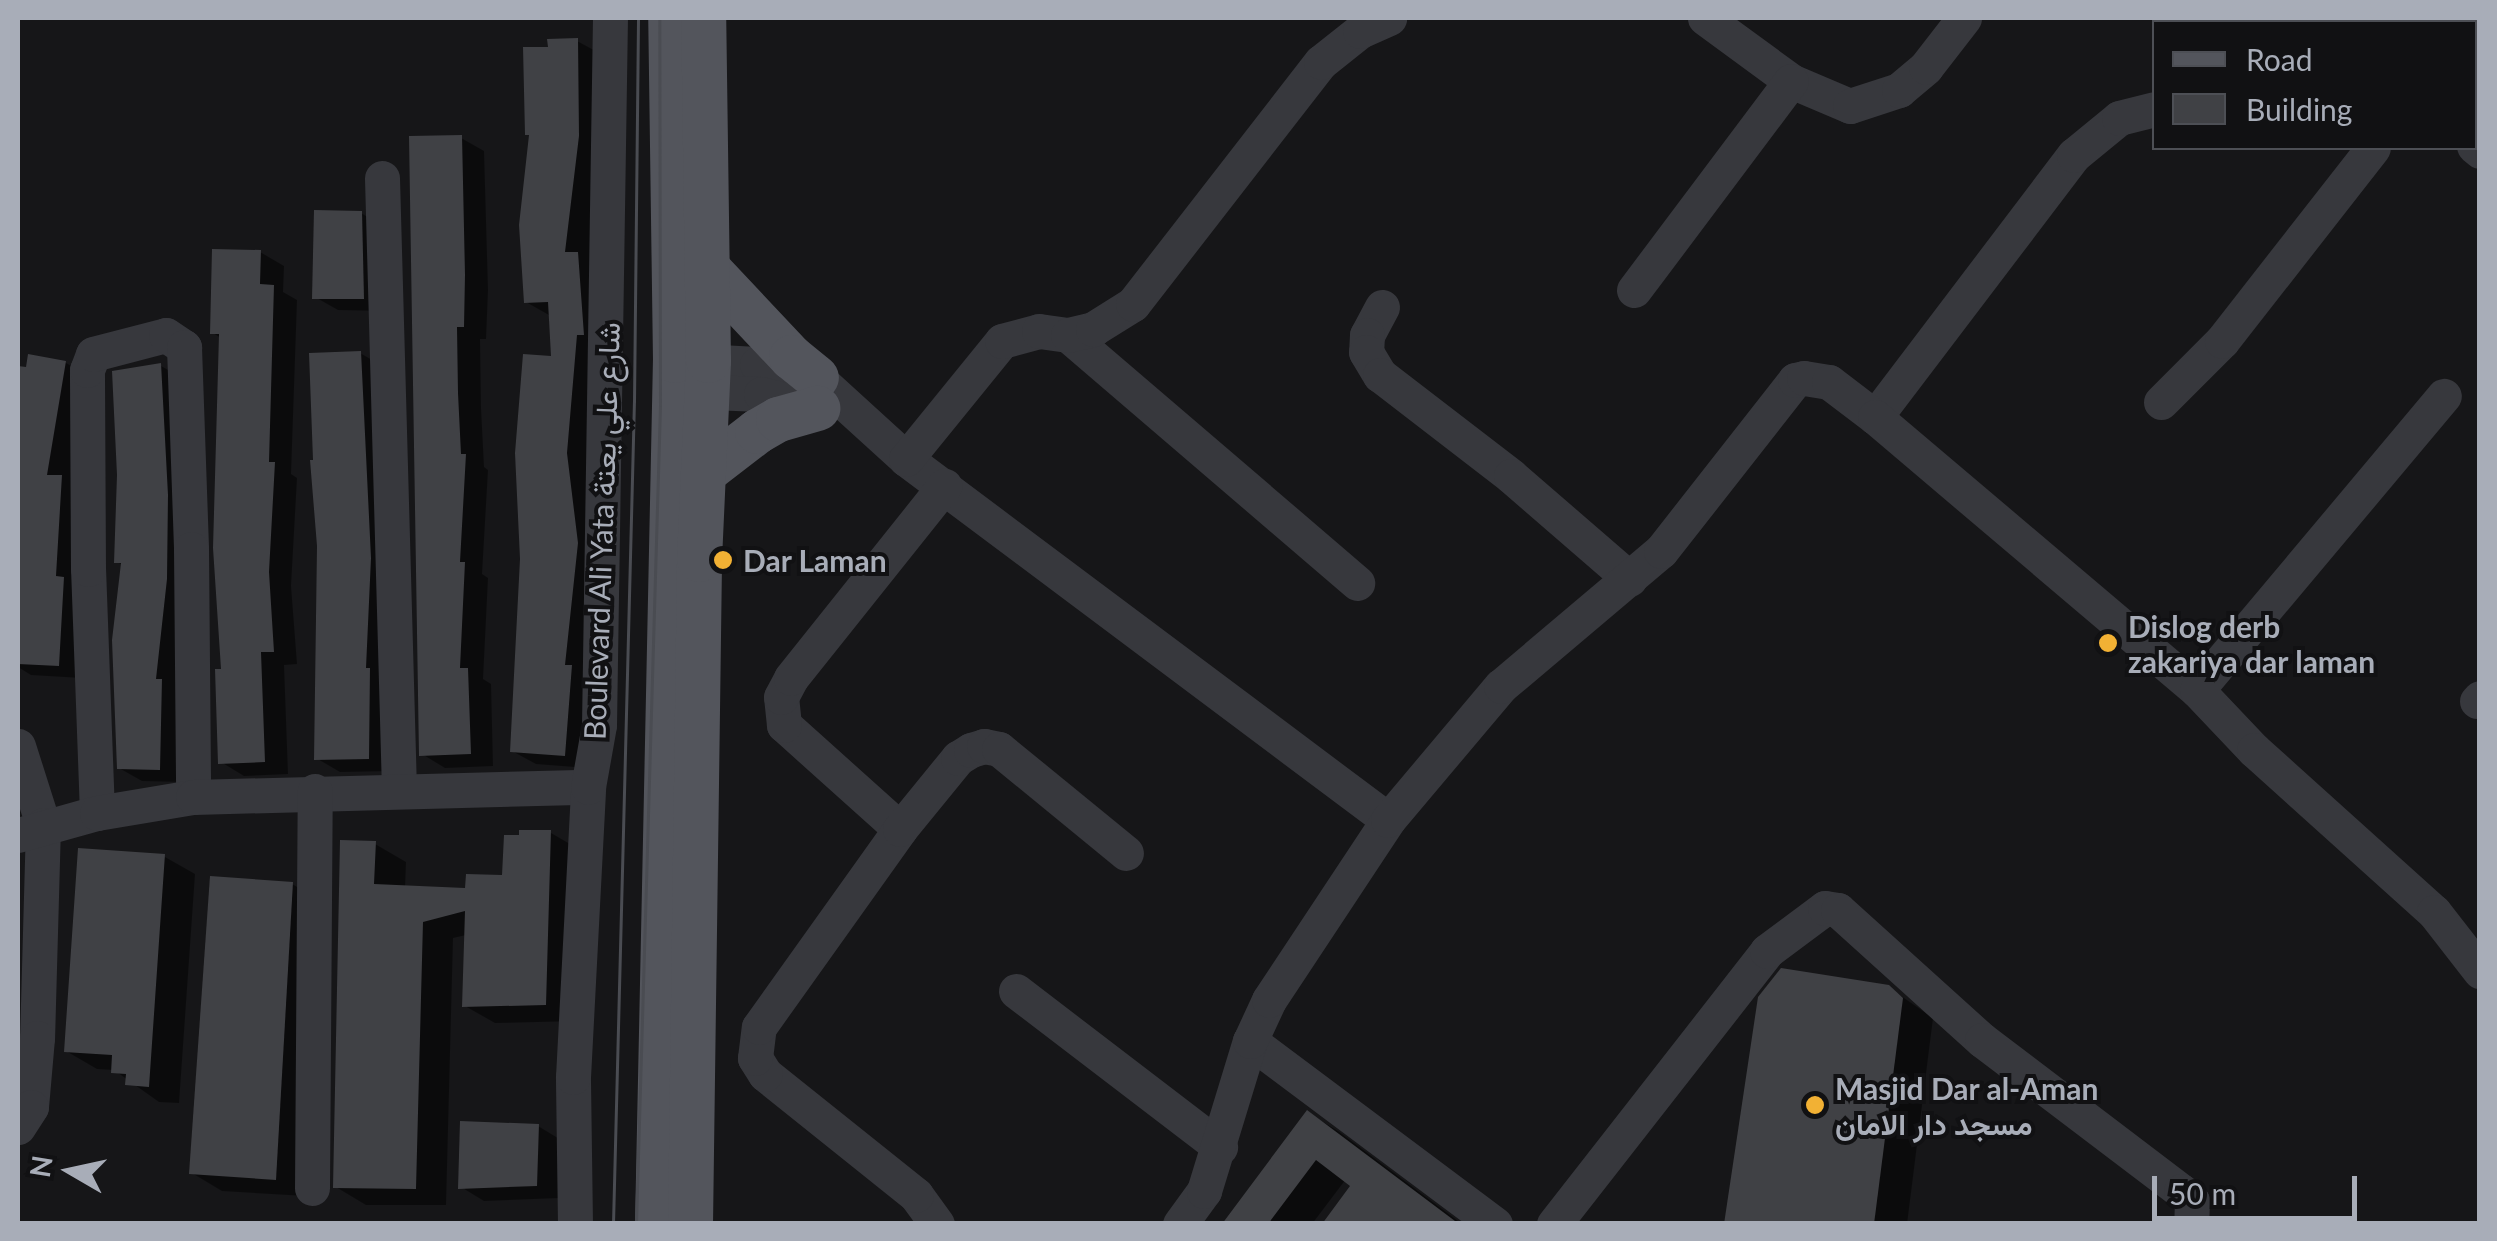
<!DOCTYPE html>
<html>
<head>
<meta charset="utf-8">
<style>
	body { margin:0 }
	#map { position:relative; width:2497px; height:1241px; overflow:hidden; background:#161618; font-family:Lato,Vazirmatn,sans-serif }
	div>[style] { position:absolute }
	.shadow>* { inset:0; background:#0007 }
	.building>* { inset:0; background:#404145 }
	.minor>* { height:35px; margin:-17.5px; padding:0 17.5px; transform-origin:17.5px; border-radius:17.5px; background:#37383d }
	.major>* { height:45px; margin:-22.5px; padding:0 22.5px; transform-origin:22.5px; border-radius:22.5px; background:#53555c }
	.tram>* { height:2.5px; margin:-1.25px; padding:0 1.25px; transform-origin:1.25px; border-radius:1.25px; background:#4a4c52 }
	.dots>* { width:28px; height:28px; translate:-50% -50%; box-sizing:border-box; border:5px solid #111113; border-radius:50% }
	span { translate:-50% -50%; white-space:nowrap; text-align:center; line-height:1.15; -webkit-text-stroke:8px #111113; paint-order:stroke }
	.street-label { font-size:30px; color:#a8adb8 }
	.poi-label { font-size:30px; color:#a8adb8; font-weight:700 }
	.left { translate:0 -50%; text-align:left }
	.frame { position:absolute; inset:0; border:20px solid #a8adb8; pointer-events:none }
	.legend { position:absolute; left:2152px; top:20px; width:325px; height:130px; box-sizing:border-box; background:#111113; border:2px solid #4d4f55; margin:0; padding:12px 18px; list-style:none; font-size:30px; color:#a8adb8 }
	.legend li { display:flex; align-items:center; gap:20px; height:50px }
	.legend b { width:50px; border:2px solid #4d4f55 }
	.north { position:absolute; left:20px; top:1121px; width:100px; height:100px; -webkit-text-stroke:8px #111113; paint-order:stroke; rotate:279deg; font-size:28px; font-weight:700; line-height:40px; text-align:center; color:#a8adb8 }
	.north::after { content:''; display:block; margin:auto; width:35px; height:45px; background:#a8adb8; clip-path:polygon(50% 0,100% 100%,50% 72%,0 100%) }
	.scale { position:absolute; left:2152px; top:1176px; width:205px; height:45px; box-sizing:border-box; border:5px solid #a8adb8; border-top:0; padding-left:12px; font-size:30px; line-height:35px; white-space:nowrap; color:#a8adb8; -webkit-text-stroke:8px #111113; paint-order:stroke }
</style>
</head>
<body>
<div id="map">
	<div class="shadow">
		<i style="clip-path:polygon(577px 41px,601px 54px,588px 768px,536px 764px,512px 751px,554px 359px,549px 315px,526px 302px,550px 49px)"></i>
		<i style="clip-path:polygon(461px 138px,484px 151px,488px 290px,486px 339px,480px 339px,481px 408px,484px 467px,488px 470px,482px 574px,488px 578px,483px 679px,491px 684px,493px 766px,445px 768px,422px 754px)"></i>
		<i style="clip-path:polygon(361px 213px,384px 227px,387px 311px,338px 310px,315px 297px)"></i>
		<i style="clip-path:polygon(260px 252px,284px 266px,283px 292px,297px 300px,291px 474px,297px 478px,291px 586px,297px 664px,284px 665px,288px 774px,244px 776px,221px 762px,221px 338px,213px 333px)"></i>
		<i style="clip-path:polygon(360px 353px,384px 367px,392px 771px,340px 772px,316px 758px)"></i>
		<i style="clip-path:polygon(66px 363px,89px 376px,82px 678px,31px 675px,18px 667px,18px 378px,19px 368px)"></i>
		<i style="clip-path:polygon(161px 366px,184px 379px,183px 782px,142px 781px,119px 768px,123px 565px,117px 562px)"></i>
		<i style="clip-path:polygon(551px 833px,582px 851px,577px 1021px,495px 1023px,465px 1006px,466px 935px,453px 938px,446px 1205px,366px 1205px,336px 1187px,375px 844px,406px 862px,405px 888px,468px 890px,504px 877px)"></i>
		<i style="clip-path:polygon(165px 857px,195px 874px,179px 1103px,159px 1102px,114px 1070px,97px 1069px,66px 1051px)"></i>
		<i style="clip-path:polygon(292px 884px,323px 902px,306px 1196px,222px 1191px,192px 1173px)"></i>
		<i style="clip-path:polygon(1888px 987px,1933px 1018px,1907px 1224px,1726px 1224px)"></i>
		<i style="clip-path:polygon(1308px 1113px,1338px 1131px,1462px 1224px,1325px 1224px,1354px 1185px,1346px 1179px,1312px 1224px,1225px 1224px)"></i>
		<i style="clip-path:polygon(538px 1126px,561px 1140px,559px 1198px,484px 1201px,461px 1187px)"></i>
	</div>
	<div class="building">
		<i style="clip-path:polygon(578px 38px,579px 136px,565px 252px,578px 252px,584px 335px,577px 335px,567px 453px,578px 543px,565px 665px,572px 665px,565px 756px,510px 752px,520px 559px,515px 453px,523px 354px,551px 356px,548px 302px,524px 303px,519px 225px,529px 135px,525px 135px,523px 47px,548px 47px,547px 39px)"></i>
		<i style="clip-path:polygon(462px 135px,465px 275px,464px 327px,457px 327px,458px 393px,461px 454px,466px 454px,460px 562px,465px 562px,460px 668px,468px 668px,471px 754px,419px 756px,409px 136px)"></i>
		<i style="clip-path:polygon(314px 210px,362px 211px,364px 299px,312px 299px)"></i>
		<i style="clip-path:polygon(212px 249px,261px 250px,260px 284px,274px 285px,269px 462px,275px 462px,269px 572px,274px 652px,261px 652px,265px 762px,218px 764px,215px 669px,221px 669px,213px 548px,219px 334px,210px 334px)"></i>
		<i style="clip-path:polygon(361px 351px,371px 558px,366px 668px,370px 668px,369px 759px,314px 760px,317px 546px,310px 460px,313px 460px,309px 353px)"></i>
		<i style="clip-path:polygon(28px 354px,66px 361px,47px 475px,62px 475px,56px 576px,64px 577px,59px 666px,18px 664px,18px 366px,26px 367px)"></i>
		<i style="clip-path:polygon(161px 363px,168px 495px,167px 579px,156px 679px,162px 679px,160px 770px,117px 769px,112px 640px,121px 563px,114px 563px,117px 475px,112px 371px)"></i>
		<i style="clip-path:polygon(519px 830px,551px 830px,546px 1005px,462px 1007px,465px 911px,423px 922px,416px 1189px,333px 1188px,340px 840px,376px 841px,374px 884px,465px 888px,466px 874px,502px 875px,504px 835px,519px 835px)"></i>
		<i style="clip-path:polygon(78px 848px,165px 854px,149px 1087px,125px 1085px,126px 1074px,111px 1073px,112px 1055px,64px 1052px)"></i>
		<i style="clip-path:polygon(210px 876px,293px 882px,276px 1180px,189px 1174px)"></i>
		<i style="clip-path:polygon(1781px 968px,1889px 985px,1903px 998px,1874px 1224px,1724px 1224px,1758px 997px)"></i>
		<i style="clip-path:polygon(1307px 1110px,1459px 1224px,1322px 1224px,1350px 1186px,1316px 1160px,1268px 1224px,1222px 1224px)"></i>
		<i style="clip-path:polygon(460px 1121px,539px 1124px,537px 1186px,458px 1189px)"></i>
	</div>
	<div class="minor">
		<i style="left:1705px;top:18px;width:107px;rotate:36.2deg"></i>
		<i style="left:1791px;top:81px;width:64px;rotate:23deg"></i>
		<i style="left:1850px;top:106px;width:52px;rotate:-18.1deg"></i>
		<i style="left:1899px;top:90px;width:35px;rotate:-40deg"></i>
		<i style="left:1926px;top:67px;width:62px;rotate:-52.2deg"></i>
		<i style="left:2352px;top:18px;width:8px;rotate:30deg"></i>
		<i style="left:2474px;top:146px;width:8px;rotate:40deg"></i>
		<i style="left:382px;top:178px;width:612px;rotate:88.41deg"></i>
		<i style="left:1634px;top:290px;width:261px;rotate:-53.1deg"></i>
		<i style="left:1382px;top:307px;width:32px;rotate:118deg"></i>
		<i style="left:1367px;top:335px;width:17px;rotate:93deg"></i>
		<i style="left:1366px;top:352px;width:27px;rotate:59deg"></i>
		<i style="left:1380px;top:375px;width:165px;rotate:37.6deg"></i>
		<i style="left:1511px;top:476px;width:157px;rotate:40.9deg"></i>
		<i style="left:1068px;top:335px;width:381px;rotate:40.6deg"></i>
		<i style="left:682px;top:360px;width:75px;rotate:3.1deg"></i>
		<i style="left:757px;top:364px;width:60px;rotate:12.4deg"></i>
		<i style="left:816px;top:377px;width:122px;rotate:42.3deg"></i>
		<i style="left:906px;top:459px;width:602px;rotate:36.83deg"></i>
		<i style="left:685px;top:391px;width:76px;rotate:2.3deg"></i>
		<i style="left:761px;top:394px;width:57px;rotate:14.3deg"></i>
		<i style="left:2161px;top:402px;width:86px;rotate:-45deg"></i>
		<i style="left:2222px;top:341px;width:245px;rotate:-52deg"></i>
		<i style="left:1875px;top:417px;width:329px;rotate:-52.8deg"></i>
		<i style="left:2074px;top:155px;width:58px;rotate:-39.4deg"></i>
		<i style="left:2119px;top:118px;width:36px;rotate:-14deg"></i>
		<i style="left:906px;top:459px;width:152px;rotate:-50.9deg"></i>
		<i style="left:1002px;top:341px;width:38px;rotate:-15deg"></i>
		<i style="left:1039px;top:331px;width:29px;rotate:8deg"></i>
		<i style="left:1068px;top:335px;width:26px;rotate:-13deg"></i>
		<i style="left:1093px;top:329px;width:47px;rotate:-32deg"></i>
		<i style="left:1133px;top:304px;width:306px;rotate:-52.2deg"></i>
		<i style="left:1321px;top:62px;width:50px;rotate:-38.5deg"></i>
		<i style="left:1360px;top:31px;width:32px;rotate:-24deg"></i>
		<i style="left:2197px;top:690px;width:384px;rotate:-50deg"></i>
		<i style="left:2477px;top:701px;width:4px;rotate:-45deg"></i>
		<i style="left:18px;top:746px;width:83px;rotate:72.4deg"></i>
		<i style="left:43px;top:825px;width:213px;rotate:91.6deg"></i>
		<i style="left:37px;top:1038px;width:69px;rotate:95deg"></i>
		<i style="left:31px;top:1107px;width:24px;rotate:123deg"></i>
		<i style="left:97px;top:813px;width:244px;rotate:-92.1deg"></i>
		<i style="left:88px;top:569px;width:199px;rotate:-90.3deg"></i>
		<i style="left:87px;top:370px;width:17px;rotate:-69deg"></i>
		<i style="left:93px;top:354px;width:75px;rotate:-14.6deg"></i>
		<i style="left:166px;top:335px;width:22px;rotate:34deg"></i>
		<i style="left:184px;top:347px;width:202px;rotate:88deg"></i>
		<i style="left:191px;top:549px;width:248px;rotate:89.5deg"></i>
		<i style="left:900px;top:829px;width:156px;rotate:-138.1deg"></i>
		<i style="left:784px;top:725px;width:28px;rotate:-96deg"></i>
		<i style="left:781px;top:697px;width:21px;rotate:-62deg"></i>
		<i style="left:791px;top:678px;width:246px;rotate:-51.4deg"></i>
		<i style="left:18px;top:835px;width:82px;rotate:-15.6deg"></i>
		<i style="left:97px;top:813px;width:97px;rotate:-9.5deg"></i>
		<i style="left:193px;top:797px;width:395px;rotate:-1.5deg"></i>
		<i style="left:1016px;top:991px;width:257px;rotate:37.4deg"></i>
		<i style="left:1250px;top:1041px;width:306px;rotate:36.8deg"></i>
		<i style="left:312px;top:1188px;width:397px;rotate:-89.6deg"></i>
		<i style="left:575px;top:1224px;width:147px;rotate:-90.8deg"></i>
		<i style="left:573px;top:1077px;width:290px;rotate:-87deg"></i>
		<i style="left:588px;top:787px;width:63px;rotate:-79.9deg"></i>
		<i style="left:599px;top:725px;width:707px;rotate:-89.11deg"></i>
		<i style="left:937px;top:1224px;width:36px;rotate:-126deg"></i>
		<i style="left:916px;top:1195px;width:193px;rotate:-141.3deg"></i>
		<i style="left:765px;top:1074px;width:19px;rotate:-122deg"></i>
		<i style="left:755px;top:1058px;width:31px;rotate:-83deg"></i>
		<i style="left:759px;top:1027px;width:243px;rotate:-54.5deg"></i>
		<i style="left:900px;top:829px;width:92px;rotate:-50.8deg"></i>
		<i style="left:958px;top:758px;width:15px;rotate:-32deg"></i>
		<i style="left:971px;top:750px;width:14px;rotate:-17deg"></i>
		<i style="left:984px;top:746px;width:15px;rotate:11deg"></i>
		<i style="left:999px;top:749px;width:164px;rotate:39.3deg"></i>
		<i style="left:1180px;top:1224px;width:41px;rotate:-54deg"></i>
		<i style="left:1204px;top:1191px;width:157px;rotate:-73deg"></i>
		<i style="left:1250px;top:1041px;width:45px;rotate:-65.1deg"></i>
		<i style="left:1269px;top:1000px;width:216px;rotate:-56.5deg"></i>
		<i style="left:1388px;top:820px;width:175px;rotate:-49.9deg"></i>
		<i style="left:1501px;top:686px;width:209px;rotate:-40.2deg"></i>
		<i style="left:1661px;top:551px;width:217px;rotate:-51.9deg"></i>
		<i style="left:1795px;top:380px;width:9px;rotate:-13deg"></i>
		<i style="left:1804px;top:378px;width:25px;rotate:9deg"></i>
		<i style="left:1829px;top:382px;width:58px;rotate:37.3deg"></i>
		<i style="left:1875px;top:417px;width:422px;rotate:40.3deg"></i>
		<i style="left:2197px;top:690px;width:83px;rotate:46.5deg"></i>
		<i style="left:2254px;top:750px;width:242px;rotate:42deg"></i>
		<i style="left:2434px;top:912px;width:75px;rotate:52.1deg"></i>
		<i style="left:1554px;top:1224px;width:346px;rotate:-52deg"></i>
		<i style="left:1767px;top:951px;width:72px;rotate:-36.6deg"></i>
		<i style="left:1825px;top:908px;width:13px;rotate:9deg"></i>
		<i style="left:1838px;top:910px;width:194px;rotate:42.1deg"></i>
		<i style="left:1982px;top:1040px;width:250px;rotate:37.2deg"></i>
		<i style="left:2181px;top:1191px;width:15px;rotate:42deg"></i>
		<i style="left:2192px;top:1201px;width:23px;rotate:92deg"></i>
	</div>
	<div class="major">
		<i style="left:709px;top:270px;width:120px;rotate:46.7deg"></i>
		<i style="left:791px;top:357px;width:32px;rotate:39deg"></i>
		<i style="left:705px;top:471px;width:66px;rotate:-37.6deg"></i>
		<i style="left:757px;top:431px;width:24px;rotate:-30deg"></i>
		<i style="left:778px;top:419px;width:41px;rotate:-15.8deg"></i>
		<i style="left:657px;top:1224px;width:864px;rotate:-88.81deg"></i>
		<i style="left:675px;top:360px;width:342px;rotate:-90.8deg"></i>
		<i style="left:690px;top:1224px;width:665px;rotate:-89.22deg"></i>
		<i style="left:699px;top:559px;width:199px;rotate:-87.4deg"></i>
		<i style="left:708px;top:360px;width:342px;rotate:-90.8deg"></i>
	</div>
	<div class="tram">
		<i style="left:613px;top:1224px;width:822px;rotate:-88.54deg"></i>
		<i style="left:634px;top:402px;width:384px;rotate:-89.4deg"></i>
		<i style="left:636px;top:1224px;width:819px;rotate:-88.32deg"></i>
		<i style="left:660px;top:405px;width:387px;rotate:-90.1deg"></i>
	</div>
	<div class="dots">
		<i style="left:723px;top:560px;background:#f2b134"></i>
		<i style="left:2108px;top:643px;background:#f2b134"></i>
		<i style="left:1815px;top:1105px;background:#f2b134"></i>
	</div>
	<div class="street-label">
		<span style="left:601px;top:531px;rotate:-88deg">Boulevard Ali Yata شارع علي يعتة</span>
	</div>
	<div class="poi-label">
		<span class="left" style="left:743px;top:560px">Dar Laman</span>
		<span class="left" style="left:2128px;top:643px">Dislog derb<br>zakariya dar laman</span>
		<span class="left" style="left:1835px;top:1105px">Masjid Dar al-Aman<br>مسجد دار الامان</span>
	</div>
	<div class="frame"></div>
	<ul class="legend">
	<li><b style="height:12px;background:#53555c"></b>Road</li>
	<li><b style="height:28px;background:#404145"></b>Building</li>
	</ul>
	<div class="north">N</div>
	<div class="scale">50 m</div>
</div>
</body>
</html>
